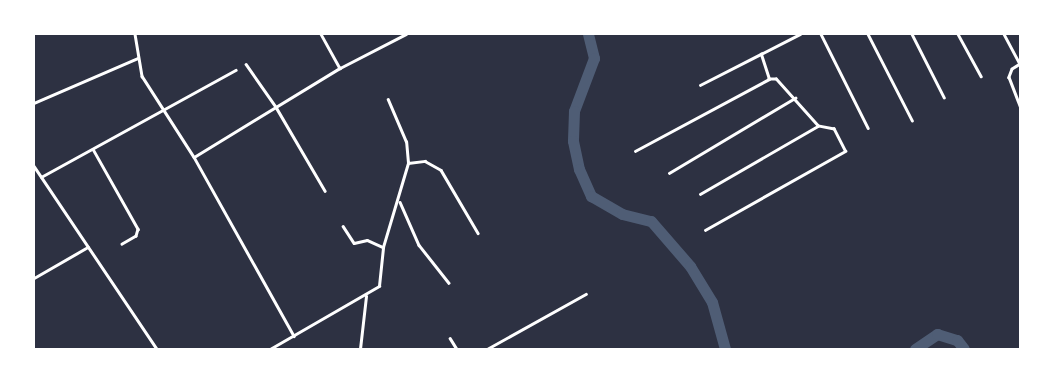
<!DOCTYPE html>
<html>
<head>
<meta charset="utf-8">
<style>
	body { margin:0 }
	#map { position:relative; width:1054px; height:383px; overflow:hidden; background:#2d3142; font-family:Lato,sans-serif }
	div>[style] { position:absolute }
	.river>* { height:11px; margin:-5.5px; padding:0 5.5px; transform-origin:5.5px; border-radius:5.5px; background:#4f5d75 }
	.minor>* { height:2.5px; margin:-1.25px; padding:0 1.25px; transform-origin:1.25px; border-radius:1.25px; background:#fff }
	span { translate:-50% -50%; white-space:nowrap; text-align:center; line-height:1.15; -webkit-text-stroke:4px #fff; paint-order:stroke }
	.frame { position:absolute; inset:0; border:35px solid #fff; pointer-events:none }
</style>
</head>
<body>
<div id="map">
	<div class="river">
		<i style="left:588px;top:34px;width:25px;rotate:76deg"></i>
		<i style="left:594px;top:58px;width:57px;rotate:110.7deg"></i>
		<i style="left:574px;top:111px;width:30px;rotate:92deg"></i>
		<i style="left:573px;top:141px;width:29px;rotate:78deg"></i>
		<i style="left:579px;top:169px;width:30px;rotate:66deg"></i>
		<i style="left:591px;top:196px;width:36px;rotate:30deg"></i>
		<i style="left:622px;top:214px;width:30px;rotate:14deg"></i>
		<i style="left:651px;top:221px;width:60px;rotate:49.1deg"></i>
		<i style="left:690px;top:266px;width:42px;rotate:58.6deg"></i>
		<i style="left:712px;top:302px;width:49px;rotate:74.5deg"></i>
		<i style="left:915px;top:349px;width:27px;rotate:-34deg"></i>
		<i style="left:937px;top:334px;width:21px;rotate:17deg"></i>
		<i style="left:957px;top:340px;width:11px;rotate:52deg"></i>
	</div>
	<div class="minor">
		<i style="left:135px;top:34px;width:43px;rotate:80.5deg"></i>
		<i style="left:142px;top:76px;width:96px;rotate:57.3deg"></i>
		<i style="left:194px;top:157px;width:205px;rotate:60.8deg"></i>
		<i style="left:321px;top:34px;width:39px;rotate:61deg"></i>
		<i style="left:821px;top:34px;width:105px;rotate:63.4deg"></i>
		<i style="left:868px;top:34px;width:97px;rotate:62.9deg"></i>
		<i style="left:912px;top:34px;width:71px;rotate:63.1deg"></i>
		<i style="left:958px;top:34px;width:48px;rotate:61.3deg"></i>
		<i style="left:1004px;top:34px;width:34px;rotate:62deg"></i>
		<i style="left:246px;top:64px;width:52px;rotate:55.1deg"></i>
		<i style="left:276px;top:107px;width:97px;rotate:59.7deg"></i>
		<i style="left:1020px;top:64px;width:9px;rotate:148deg"></i>
		<i style="left:1012px;top:69px;width:9px;rotate:111deg"></i>
		<i style="left:1009px;top:77px;width:31px;rotate:69deg"></i>
		<i style="left:700px;top:85px;width:112px;rotate:-27deg"></i>
		<i style="left:34px;top:103px;width:113px;rotate:-23.4deg"></i>
		<i style="left:93px;top:149px;width:92px;rotate:60.6deg"></i>
		<i style="left:138px;top:229px;width:7px;rotate:106deg"></i>
		<i style="left:136px;top:236px;width:16px;rotate:150deg"></i>
		<i style="left:635px;top:151px;width:152px;rotate:-28.2deg"></i>
		<i style="left:194px;top:157px;width:171px;rotate:-31.4deg"></i>
		<i style="left:340px;top:68px;width:74px;rotate:-27.3deg"></i>
		<i style="left:408px;top:163px;width:17px;rotate:-7deg"></i>
		<i style="left:425px;top:161px;width:18px;rotate:29deg"></i>
		<i style="left:441px;top:170px;width:73px;rotate:59.6deg"></i>
		<i style="left:34px;top:166px;width:220px;rotate:56.1deg"></i>
		<i style="left:669px;top:173px;width:147px;rotate:-30.8deg"></i>
		<i style="left:41px;top:177px;width:222px;rotate:-28.8deg"></i>
		<i style="left:700px;top:194px;width:136px;rotate:-30deg"></i>
		<i style="left:400px;top:202px;width:47px;rotate:66.2deg"></i>
		<i style="left:419px;top:245px;width:48px;rotate:51.7deg"></i>
		<i style="left:343px;top:226px;width:20px;rotate:57deg"></i>
		<i style="left:354px;top:243px;width:13px;rotate:-13deg"></i>
		<i style="left:367px;top:240px;width:17px;rotate:24deg"></i>
		<i style="left:705px;top:230px;width:161px;rotate:-29.4deg"></i>
		<i style="left:845px;top:151px;width:25px;rotate:-117deg"></i>
		<i style="left:834px;top:129px;width:16px;rotate:-169deg"></i>
		<i style="left:818px;top:126px;width:63px;rotate:-131.8deg"></i>
		<i style="left:776px;top:79px;width:7px;rotate:180deg"></i>
		<i style="left:769px;top:79px;width:26px;rotate:-108deg"></i>
		<i style="left:34px;top:278px;width:62px;rotate:-29.9deg"></i>
		<i style="left:450px;top:338px;width:13px;rotate:58deg"></i>
		<i style="left:270px;top:349px;width:126px;rotate:-30deg"></i>
		<i style="left:379px;top:286px;width:39px;rotate:-84deg"></i>
		<i style="left:383px;top:247px;width:88px;rotate:-73.4deg"></i>
		<i style="left:408px;top:163px;width:21px;rotate:-95deg"></i>
		<i style="left:406px;top:142px;width:46px;rotate:-113.2deg"></i>
		<i style="left:360px;top:349px;width:53px;rotate:-83.5deg"></i>
		<i style="left:487px;top:349px;width:113px;rotate:-29.1deg"></i>
	</div>
	<div class="frame"></div>
</div>
</body>
</html>
